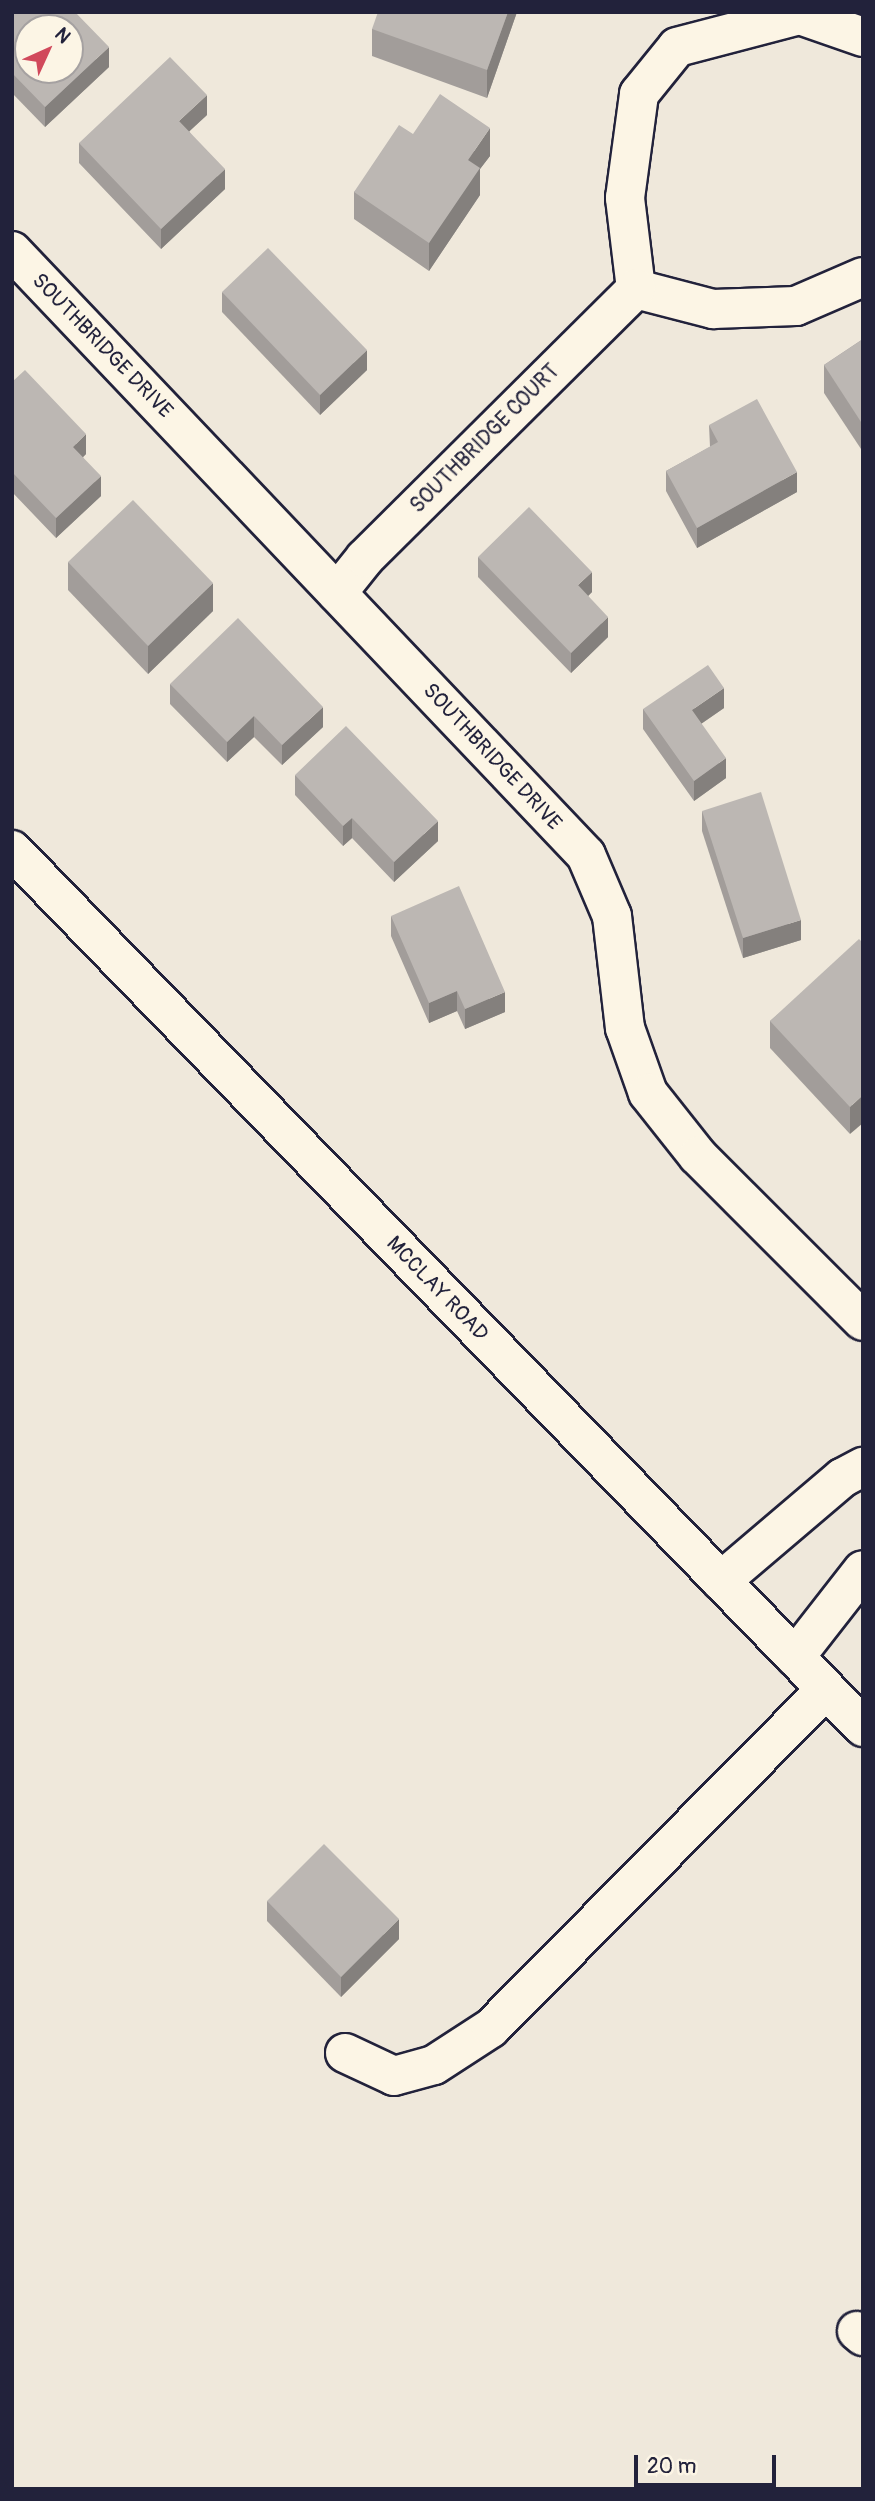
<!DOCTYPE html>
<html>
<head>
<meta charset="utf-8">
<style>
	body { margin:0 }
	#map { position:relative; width:875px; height:2501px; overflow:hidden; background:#efe8db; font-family:Pangolin,sans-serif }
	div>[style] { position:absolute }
	.roads { filter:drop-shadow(2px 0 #22223b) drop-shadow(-2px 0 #22223b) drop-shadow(0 2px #22223b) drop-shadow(0 -2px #22223b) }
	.minor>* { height:38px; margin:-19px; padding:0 19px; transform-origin:19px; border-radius:19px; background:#fcf5e5 }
	.major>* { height:38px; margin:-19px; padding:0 19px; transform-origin:19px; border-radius:19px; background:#fcf5e5 }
	.wall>* { inset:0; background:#a29d9a }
	.shaded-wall>* { inset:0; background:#84807d }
	.building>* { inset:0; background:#bcb7b3 }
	span { translate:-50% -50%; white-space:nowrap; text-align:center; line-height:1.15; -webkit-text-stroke:6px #fcf5e5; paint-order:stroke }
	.street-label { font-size:21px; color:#22223b }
	.frame { position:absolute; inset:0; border:14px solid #22223b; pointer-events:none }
	.north { position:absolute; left:14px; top:14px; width:70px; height:70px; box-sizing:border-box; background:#fcf5e5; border:2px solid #a5a1a1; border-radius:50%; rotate:45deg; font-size:19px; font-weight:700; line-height:28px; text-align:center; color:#22223b }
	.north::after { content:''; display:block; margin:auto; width:24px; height:32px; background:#d1495b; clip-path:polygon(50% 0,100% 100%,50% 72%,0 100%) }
	.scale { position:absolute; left:634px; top:2455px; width:142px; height:32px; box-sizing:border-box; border:4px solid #22223b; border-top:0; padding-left:9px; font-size:21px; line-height:24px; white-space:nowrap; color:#22223b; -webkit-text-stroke:5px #fcf5e5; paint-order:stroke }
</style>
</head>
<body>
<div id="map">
	<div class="roads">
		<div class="minor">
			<i style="left:12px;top:251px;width:833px;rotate:46.46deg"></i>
			<i style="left:586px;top:855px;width:66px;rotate:66.9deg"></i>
			<i style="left:612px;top:916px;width:113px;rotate:83.4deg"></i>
			<i style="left:625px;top:1028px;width:69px;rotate:70.5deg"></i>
			<i style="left:648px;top:1093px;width:80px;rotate:51.6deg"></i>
			<i style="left:698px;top:1156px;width:233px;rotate:45deg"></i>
			<i style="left:636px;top:289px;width:92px;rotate:-96.9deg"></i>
			<i style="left:625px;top:198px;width:105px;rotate:-82.3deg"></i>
			<i style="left:639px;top:94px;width:60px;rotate:-51deg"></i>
			<i style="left:677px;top:47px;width:127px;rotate:-14.6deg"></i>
			<i style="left:800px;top:15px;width:67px;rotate:19.2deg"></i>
			<i style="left:636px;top:289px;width:80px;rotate:14.6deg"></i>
			<i style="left:713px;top:309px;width:83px;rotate:-2.1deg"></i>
			<i style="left:796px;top:306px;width:73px;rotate:-23.4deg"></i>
			<i style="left:337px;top:593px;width:45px;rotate:-51.3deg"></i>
			<i style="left:365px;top:558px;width:382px;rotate:-44.8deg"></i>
			<i style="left:721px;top:1581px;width:159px;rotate:-40.4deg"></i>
			<i style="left:842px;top:1478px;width:24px;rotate:-28deg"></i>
			<i style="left:795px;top:1657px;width:110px;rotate:-52deg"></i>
			<i style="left:345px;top:2053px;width:54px;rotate:25.1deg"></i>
			<i style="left:394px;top:2076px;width:41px;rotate:-15.4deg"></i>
			<i style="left:434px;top:2065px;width:68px;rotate:-33deg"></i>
			<i style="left:491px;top:2028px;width:476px;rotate:-45.3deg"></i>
			<i style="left:857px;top:2331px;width:8px;rotate:40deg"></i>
		</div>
		<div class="major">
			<i style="left:12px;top:850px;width:1222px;rotate:45.86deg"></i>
		</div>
	</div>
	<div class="wall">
		<i style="clip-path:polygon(12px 12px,109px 67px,45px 127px,12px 93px)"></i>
		<i style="clip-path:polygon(517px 12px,487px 98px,372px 56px,372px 29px)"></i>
		<i style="clip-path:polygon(207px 115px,189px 131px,225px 189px,161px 249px,79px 163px,79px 143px)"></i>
		<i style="clip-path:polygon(413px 134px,490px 156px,480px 169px,480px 195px,429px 271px,354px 219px,354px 192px)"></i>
		<i style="clip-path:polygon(222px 292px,367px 370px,320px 415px,222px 312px)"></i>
		<i style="clip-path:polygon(863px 339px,863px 452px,824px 393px,824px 365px)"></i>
		<i style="clip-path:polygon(12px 382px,86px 454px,83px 457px,101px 496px,56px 538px,12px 492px)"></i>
		<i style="clip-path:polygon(709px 425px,797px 492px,697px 548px,666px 491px,666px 471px,710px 447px)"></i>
		<i style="clip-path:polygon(478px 557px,592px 592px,588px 596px,608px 637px,571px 673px,478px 577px)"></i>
		<i style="clip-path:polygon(68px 562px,213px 611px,148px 674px,68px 590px)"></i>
		<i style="clip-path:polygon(170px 684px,323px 727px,282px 765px,254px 737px,227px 762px,170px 704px)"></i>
		<i style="clip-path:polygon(724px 708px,701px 724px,726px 778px,694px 801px,643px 729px,643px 709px)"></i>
		<i style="clip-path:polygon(295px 775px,438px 841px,394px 882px,352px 838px,343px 846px,295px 795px)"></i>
		<i style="clip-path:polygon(702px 811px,801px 940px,743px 958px,702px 831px)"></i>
		<i style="clip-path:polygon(391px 916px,505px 1012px,465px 1029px,457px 1011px,429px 1023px,391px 936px)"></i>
		<i style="clip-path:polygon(863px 943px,850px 1134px,770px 1048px,770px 1021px)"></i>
		<i style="clip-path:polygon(267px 1901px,399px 1939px,341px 1997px,267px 1921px)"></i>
	</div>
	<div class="shaded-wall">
		<i style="clip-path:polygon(508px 12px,517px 12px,487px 98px,487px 70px)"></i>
		<i style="clip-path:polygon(109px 47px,109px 67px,45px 127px,45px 107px)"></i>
		<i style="clip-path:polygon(207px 95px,207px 115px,179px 141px,179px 121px)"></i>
		<i style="clip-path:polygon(490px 128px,490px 156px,480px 169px,480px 195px,429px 271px,429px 243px,468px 160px)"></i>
		<i style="clip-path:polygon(225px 169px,225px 189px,161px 249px,161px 229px)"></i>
		<i style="clip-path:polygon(367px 350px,367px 370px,320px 415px,320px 395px)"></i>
		<i style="clip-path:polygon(86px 434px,86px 454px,73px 467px,73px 447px)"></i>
		<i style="clip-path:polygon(797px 472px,797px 492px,697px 548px,697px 528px)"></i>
		<i style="clip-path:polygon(101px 476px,101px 496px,56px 538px,56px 518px)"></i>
		<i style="clip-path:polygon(592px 572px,592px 592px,578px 606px,578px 585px)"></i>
		<i style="clip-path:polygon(213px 583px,213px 611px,148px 674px,148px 646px)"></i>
		<i style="clip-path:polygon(608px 617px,608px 637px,571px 673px,571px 653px)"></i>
		<i style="clip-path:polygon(724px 688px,724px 708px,692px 730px,692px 710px)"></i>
		<i style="clip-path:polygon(323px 707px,323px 727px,282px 765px,282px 745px)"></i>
		<i style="clip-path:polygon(254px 716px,254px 737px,227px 762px,227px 742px)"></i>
		<i style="clip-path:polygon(726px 758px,726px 778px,694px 801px,694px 781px)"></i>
		<i style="clip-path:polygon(352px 818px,352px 838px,343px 846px,343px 826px)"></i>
		<i style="clip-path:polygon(438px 821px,438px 841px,394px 882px,394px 862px)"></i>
		<i style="clip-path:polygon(801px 920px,801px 940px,743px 958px,743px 938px)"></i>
		<i style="clip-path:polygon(457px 991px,457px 1011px,429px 1023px,429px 1003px)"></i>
		<i style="clip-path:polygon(505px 992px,505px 1012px,465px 1029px,465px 1009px)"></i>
		<i style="clip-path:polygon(863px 1095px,863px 1123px,850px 1134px,850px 1107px)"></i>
		<i style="clip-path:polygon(399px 1919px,399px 1939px,341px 1997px,341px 1977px)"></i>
	</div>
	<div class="building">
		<i style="clip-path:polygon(evenodd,12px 12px,75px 12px,109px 47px,45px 107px,12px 73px,12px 12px,28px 28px,70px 28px,70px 70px,28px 70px,28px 28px)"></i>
		<i style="clip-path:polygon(378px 12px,508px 12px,487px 70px,372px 29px)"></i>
		<i style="clip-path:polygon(170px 57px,207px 95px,179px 121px,225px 169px,161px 229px,79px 143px)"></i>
		<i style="clip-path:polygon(440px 94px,490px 128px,468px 160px,480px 168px,429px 243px,354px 192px,399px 125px,413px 134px)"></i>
		<i style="clip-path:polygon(268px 248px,367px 350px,320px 395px,222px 292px)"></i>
		<i style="clip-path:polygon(863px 339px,863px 425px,824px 365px)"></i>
		<i style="clip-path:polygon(25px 370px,86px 434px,73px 447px,101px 476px,56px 518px,12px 472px,12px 382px)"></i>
		<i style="clip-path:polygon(757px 399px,797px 472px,697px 528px,666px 471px,718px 442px,709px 425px)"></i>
		<i style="clip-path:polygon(133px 500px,213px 583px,148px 646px,68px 562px)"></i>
		<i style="clip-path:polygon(529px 507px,592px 572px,578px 585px,608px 617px,571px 653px,478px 557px)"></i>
		<i style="clip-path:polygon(238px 618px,323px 707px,282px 745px,254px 716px,227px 742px,170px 684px)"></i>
		<i style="clip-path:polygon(708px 665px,724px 688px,692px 710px,726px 758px,694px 781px,643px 709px)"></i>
		<i style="clip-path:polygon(346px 726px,438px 821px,394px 862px,352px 818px,343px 826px,295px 775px)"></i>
		<i style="clip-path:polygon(761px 792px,801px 920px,743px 938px,702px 811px)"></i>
		<i style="clip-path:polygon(459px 886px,505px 992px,465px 1009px,457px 991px,429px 1003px,391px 916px)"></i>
		<i style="clip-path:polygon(859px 939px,863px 943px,863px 1095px,850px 1107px,770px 1021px)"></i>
		<i style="clip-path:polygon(324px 1844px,399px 1919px,341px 1977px,267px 1901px)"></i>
	</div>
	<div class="street-label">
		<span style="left:102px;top:346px;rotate:46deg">SOUTHBRIDGE DRIVE</span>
		<span style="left:485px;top:439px;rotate:-45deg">SOUTHBRIDGE COURT</span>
		<span style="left:492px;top:757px;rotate:47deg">SOUTHBRIDGE DRIVE</span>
		<span style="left:437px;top:1289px;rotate:46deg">MCCLAY ROAD</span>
	</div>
	<div class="frame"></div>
	<div class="north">N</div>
	<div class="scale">20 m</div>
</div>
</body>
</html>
